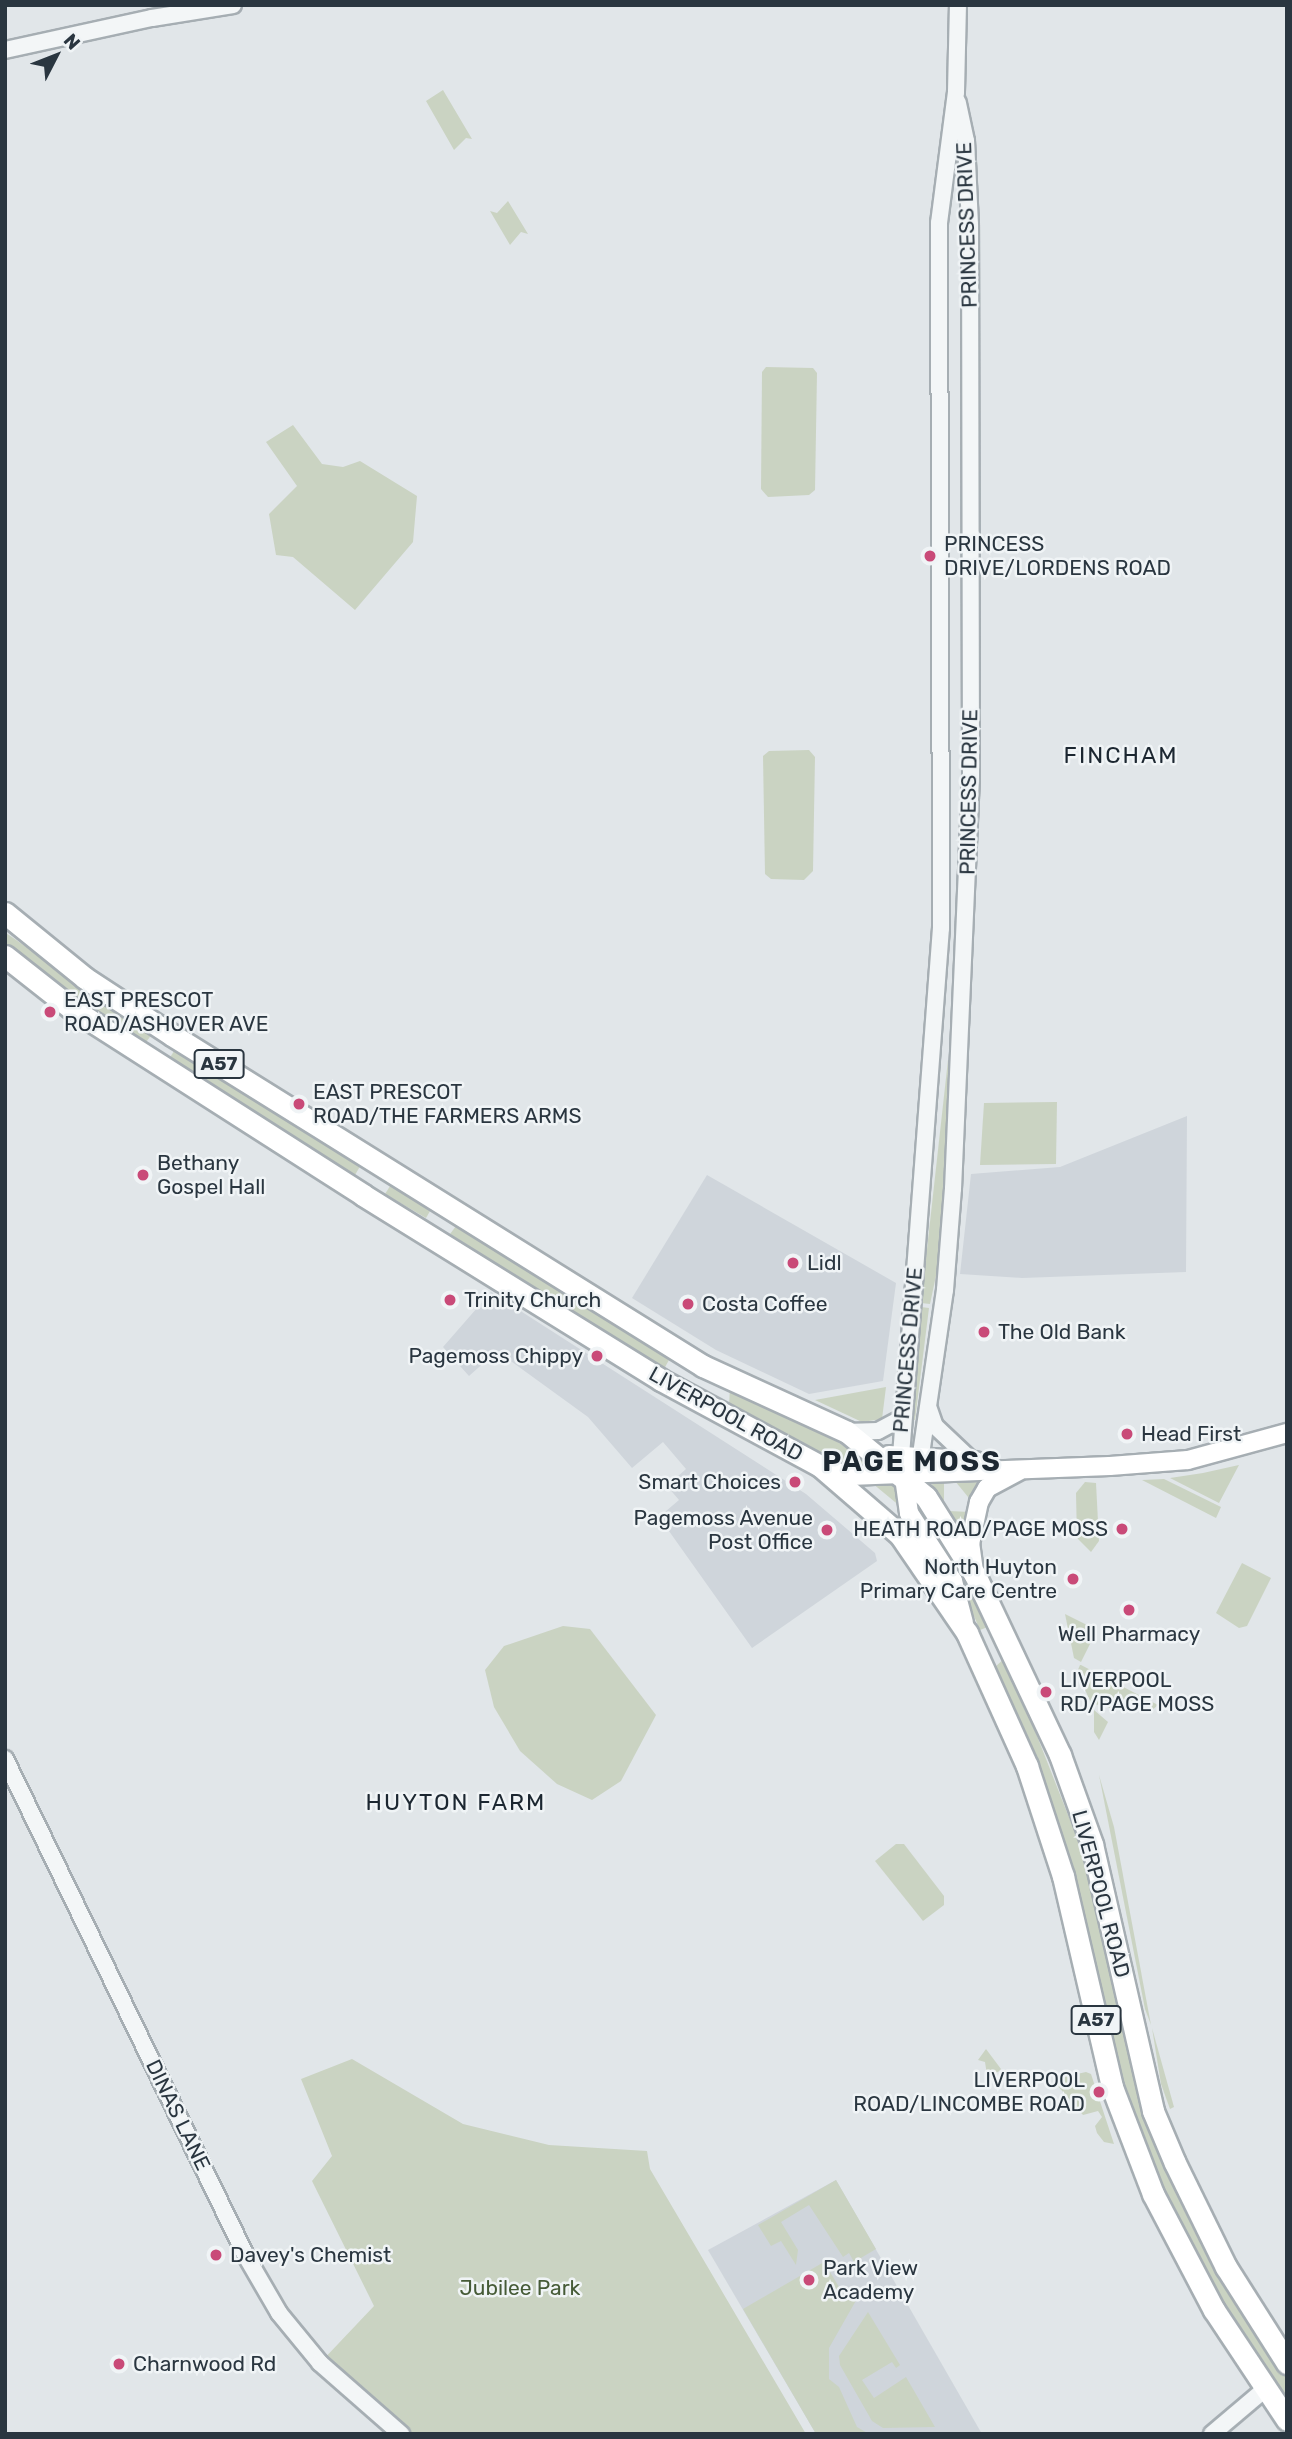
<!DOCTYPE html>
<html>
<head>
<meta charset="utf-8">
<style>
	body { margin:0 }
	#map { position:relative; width:1292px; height:2439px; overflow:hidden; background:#e1e6e9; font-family:Rubik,sans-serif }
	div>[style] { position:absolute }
	.built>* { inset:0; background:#cfd5db }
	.green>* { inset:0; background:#cad3c2 }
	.roads { filter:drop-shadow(2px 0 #a6aeb3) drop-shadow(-2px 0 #a6aeb3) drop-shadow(0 2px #a6aeb3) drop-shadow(0 -2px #a6aeb3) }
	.tertiary>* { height:16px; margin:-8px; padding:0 8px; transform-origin:8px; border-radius:8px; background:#f3f6f7 }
	.secondary>* { height:18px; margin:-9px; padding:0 9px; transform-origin:9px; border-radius:9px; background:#fff }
	.trunk>* { height:21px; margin:-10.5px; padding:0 10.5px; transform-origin:10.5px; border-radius:10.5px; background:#fff }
	.dots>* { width:19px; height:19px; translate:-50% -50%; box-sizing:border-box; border:4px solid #f0f4f6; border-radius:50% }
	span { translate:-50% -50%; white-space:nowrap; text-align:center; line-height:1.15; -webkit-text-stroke:5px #f0f4f6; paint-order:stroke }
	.shield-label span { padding:2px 5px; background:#f0f4f6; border:2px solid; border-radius:5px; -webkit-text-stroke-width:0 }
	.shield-label { font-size:19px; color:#2a3640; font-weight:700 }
	.street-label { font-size:21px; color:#2a3640 }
	.poi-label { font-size:21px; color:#2a3640 }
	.left { translate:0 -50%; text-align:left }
	.right { translate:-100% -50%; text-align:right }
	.park-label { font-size:21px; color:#465b37 }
	.neighbourhood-label { font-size:23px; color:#1c2731; letter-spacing:2px }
	.district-label { font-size:28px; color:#1c2731; font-weight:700; letter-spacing:2px }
	.frame { position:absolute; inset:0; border:7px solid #2a3640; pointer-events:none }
	.north { position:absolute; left:21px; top:21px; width:70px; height:70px; -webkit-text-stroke:5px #f0f4f6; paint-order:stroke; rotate:48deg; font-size:19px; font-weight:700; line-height:28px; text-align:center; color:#2a3640 }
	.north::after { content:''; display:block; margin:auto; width:24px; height:32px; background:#2a3640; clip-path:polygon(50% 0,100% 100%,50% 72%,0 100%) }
</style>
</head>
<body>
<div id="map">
	<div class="built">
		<i style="clip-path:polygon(1187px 1116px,1186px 1272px,1022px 1278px,960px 1274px,971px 1174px,1060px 1167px)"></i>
		<i style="clip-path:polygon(707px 1175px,896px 1283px,883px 1381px,809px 1394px,716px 1350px,632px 1298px)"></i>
		<i style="clip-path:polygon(491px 1292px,806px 1494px,875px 1553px,877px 1561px,752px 1648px,659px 1517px,679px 1500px,667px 1486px,686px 1469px,663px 1442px,632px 1468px,588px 1417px,497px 1351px,469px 1376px,443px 1347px)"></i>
		<i style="clip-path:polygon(836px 2180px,982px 2434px,816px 2434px,708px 2250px)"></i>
	</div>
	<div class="green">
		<i style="clip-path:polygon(443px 90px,472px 139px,466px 138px,454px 150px,426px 101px)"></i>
		<i style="clip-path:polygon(508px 201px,528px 234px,521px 232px,510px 245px,490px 211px,497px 213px)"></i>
		<i style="clip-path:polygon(766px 367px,813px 368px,817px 373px,815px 490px,809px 495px,768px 497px,761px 489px,762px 372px)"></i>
		<i style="clip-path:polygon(293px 425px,322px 464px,343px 467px,360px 461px,417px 496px,413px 542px,355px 610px,293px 557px,276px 555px,269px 514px,297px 486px,266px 442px)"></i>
		<i style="clip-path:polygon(809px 750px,815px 757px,813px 871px,804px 880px,771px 879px,765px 874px,763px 756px,769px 751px)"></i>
		<i style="clip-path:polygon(6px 933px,152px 1034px,144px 1045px,29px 967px,6px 943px)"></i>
		<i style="clip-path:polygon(176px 1048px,362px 1163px,355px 1175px,169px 1059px)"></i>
		<i style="clip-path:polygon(948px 1060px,956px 1061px,940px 1257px,930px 1304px,921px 1303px)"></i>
		<i style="clip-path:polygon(1057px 1102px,1056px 1164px,980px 1165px,984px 1103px)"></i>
		<i style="clip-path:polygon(392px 1183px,433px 1206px,426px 1218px,385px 1194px)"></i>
		<i style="clip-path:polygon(459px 1222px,678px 1359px,680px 1366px,669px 1360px,664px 1369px,450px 1234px)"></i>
		<i style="clip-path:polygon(921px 1307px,929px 1308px,915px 1420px,908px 1419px)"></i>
		<i style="clip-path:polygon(886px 1387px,882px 1419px,862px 1422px,815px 1400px)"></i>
		<i style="clip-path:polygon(730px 1388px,833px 1439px,865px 1460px,863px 1467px,833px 1460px,729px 1405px)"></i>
		<i style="clip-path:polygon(1239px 1465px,1219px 1503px,1170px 1478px,1203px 1473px)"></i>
		<i style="clip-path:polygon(1164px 1479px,1221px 1507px,1216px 1518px,1142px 1480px)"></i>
		<i style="clip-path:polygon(944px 1480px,944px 1502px,942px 1502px,930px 1481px)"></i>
		<i style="clip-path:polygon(976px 1480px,987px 1480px,973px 1503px,955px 1481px)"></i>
		<i style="clip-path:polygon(890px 1481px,898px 1487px,901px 1507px,872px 1483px)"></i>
		<i style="clip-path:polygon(1085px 1482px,1096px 1483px,1099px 1541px,1091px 1552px,1077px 1538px,1076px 1493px)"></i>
		<i style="clip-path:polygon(949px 1511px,970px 1512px,966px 1535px,962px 1534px)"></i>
		<i style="clip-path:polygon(932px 1524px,950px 1549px,990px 1626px,980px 1630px,953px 1568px,926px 1527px)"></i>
		<i style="clip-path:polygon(1242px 1563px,1271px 1578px,1247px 1626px,1239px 1628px,1216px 1613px)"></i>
		<i style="clip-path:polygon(1065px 1614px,1097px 1630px,1081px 1662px,1074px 1658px)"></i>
		<i style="clip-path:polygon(563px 1626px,590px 1629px,656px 1715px,621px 1781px,592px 1800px,557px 1784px,520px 1751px,494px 1707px,485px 1670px,504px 1646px)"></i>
		<i style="clip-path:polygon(1006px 1657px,1081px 1848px,1140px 2098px,1261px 2335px,1287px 2373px,1287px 2405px,1242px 2340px,1179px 2230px,1124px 2102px,1034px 1760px,995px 1667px)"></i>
		<i style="clip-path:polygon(1080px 1665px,1081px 1665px,1158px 1705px,1150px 1712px,1124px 1699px,1118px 1710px,1091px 1703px,1077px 1672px)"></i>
		<i style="clip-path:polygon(1094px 1710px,1108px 1722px,1099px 1740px,1094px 1732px)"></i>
		<i style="clip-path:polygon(1099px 1775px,1114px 1827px,1151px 2025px,1145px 2009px)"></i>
		<i style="clip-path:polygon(896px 1844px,904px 1844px,944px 1896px,944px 1905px,923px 1921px,875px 1861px)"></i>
		<i style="clip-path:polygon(1152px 2028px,1174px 2107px,1170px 2109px,1161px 2084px)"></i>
		<i style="clip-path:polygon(986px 2049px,1001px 2069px,998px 2072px,987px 2075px,985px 2062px,978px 2060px)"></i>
		<i style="clip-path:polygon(352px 2059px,463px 2124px,549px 2145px,647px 2151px,650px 2169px,806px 2434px,396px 2434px,320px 2363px,374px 2306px,312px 2181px,332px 2156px,301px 2079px)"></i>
		<i style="clip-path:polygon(1086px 2072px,1091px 2074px,1114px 2144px,1104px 2142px,1097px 2133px,1095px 2126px,1102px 2117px,1098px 2111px,1083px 2115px,1057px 2085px,1059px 2078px)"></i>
		<i style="clip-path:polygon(836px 2180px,876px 2249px,854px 2262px,849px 2253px,843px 2257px,809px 2205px,781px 2222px,798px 2250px,796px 2265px,781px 2241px,771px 2246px,758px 2225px)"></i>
		<i style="clip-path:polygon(824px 2262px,845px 2297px,855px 2292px,858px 2297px,829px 2348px,829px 2379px,839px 2387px,857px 2427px,869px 2434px,816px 2434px,743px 2309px)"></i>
		<i style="clip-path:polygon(868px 2312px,900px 2365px,896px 2368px,892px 2362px,862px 2380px,874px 2398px,906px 2377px,935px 2427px,883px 2428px,872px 2421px,840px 2365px,839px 2356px)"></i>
	</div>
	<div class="roads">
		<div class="tertiary">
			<i style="left:5px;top:50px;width:150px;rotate:-12.3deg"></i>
			<i style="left:152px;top:18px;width:82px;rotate:-9.1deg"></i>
			<i style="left:929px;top:1409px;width:18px;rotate:71deg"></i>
			<i style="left:935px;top:1426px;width:51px;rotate:43.4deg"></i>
			<i style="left:847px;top:1432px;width:31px;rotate:-2deg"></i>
			<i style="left:878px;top:1431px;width:26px;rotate:-28deg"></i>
			<i style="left:901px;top:1456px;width:530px;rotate:-85.67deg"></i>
			<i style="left:941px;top:928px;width:705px;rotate:-90.16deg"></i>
			<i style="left:939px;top:223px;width:132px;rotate:-82.6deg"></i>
			<i style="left:956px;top:92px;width:87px;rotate:-88.7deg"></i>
			<i style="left:919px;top:1468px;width:180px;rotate:-81.7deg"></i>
			<i style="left:945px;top:1290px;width:101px;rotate:-85.5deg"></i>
			<i style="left:953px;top:1189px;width:413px;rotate:-87.5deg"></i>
			<i style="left:971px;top:776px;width:551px;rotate:-90.1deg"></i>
			<i style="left:970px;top:225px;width:84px;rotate:-92.7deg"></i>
			<i style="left:966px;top:141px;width:40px;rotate:-102deg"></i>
			<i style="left:5px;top:1759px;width:552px;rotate:64.13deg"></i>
			<i style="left:246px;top:2256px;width:66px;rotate:59.9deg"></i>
			<i style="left:279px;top:2313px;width:65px;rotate:50.6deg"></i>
			<i style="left:320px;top:2363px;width:108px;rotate:41.2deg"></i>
			<i style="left:1212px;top:2434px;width:70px;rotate:-40.3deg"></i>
		</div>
		<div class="secondary">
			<i style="left:889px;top:1455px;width:87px;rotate:3.9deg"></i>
			<i style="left:901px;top:1456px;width:58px;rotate:82deg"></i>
			<i style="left:909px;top:1513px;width:81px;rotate:57.1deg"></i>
			<i style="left:953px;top:1581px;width:43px;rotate:75.3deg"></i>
			<i style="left:824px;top:1467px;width:27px;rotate:20deg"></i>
			<i style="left:849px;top:1476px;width:261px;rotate:-2.2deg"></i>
			<i style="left:1110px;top:1466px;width:78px;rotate:-4.4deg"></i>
			<i style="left:1188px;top:1460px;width:103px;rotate:-15.3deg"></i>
			<i style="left:974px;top:1571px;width:27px;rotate:-98deg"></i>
			<i style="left:970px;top:1544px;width:43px;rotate:-77.9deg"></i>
			<i style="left:979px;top:1502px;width:16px;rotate:-60deg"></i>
			<i style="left:987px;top:1488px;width:36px;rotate:-28deg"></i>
		</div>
		<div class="trunk">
			<i style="left:5px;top:913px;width:103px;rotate:39.1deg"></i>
			<i style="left:85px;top:978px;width:104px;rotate:33.2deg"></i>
			<i style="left:172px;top:1035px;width:626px;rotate:31.94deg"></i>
			<i style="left:703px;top:1366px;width:158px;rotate:24.6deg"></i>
			<i style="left:847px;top:1432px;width:102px;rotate:39.4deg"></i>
			<i style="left:926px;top:1497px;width:92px;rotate:57.9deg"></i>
			<i style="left:975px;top:1575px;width:199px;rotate:64.7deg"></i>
			<i style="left:1060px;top:1755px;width:95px;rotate:70.2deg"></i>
			<i style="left:1092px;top:1844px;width:274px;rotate:77.1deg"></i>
			<i style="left:1153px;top:2111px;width:56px;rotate:67.1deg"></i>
			<i style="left:1175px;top:2163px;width:116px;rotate:63.9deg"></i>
			<i style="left:1226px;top:2267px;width:114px;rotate:57.6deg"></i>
			<i style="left:5px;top:956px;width:84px;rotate:38.2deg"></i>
			<i style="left:71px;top:1008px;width:347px;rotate:32.6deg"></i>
			<i style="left:363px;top:1195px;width:351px;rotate:31.8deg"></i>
			<i style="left:661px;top:1380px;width:181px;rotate:28.4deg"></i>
			<i style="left:820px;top:1466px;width:106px;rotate:40.8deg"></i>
			<i style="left:900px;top:1535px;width:119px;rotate:55.6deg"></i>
			<i style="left:967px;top:1633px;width:146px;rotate:65.7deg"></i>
			<i style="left:1027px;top:1766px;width:116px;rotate:71.9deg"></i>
			<i style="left:1063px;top:1876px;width:217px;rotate:76.9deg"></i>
			<i style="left:1112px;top:2087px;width:115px;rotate:69deg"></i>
			<i style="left:1153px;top:2194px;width:131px;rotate:62.3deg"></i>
			<i style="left:1214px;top:2310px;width:132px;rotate:56.4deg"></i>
		</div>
	</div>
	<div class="dots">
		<i style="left:930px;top:556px;background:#c94a78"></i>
		<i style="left:50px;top:1012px;background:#c94a78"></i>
		<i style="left:299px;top:1104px;background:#c94a78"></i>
		<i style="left:143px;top:1175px;background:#c94a78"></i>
		<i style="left:793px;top:1263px;background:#c94a78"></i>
		<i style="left:450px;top:1300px;background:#c94a78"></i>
		<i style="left:688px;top:1304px;background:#c94a78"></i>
		<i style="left:984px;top:1332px;background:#c94a78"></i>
		<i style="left:597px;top:1356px;background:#c94a78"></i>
		<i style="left:1127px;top:1434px;background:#c94a78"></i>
		<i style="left:795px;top:1482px;background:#c94a78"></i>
		<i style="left:1122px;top:1529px;background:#c94a78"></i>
		<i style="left:827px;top:1530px;background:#c94a78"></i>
		<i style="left:1073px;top:1579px;background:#c94a78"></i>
		<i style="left:1129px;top:1610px;background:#c94a78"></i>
		<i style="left:1046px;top:1692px;background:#c94a78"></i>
		<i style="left:1099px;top:2092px;background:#c94a78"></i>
		<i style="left:216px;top:2255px;background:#c94a78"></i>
		<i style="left:809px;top:2280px;background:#c94a78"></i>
		<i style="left:119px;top:2364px;background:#c94a78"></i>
	</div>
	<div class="shield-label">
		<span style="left:219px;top:1064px">A57</span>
		<span style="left:1096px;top:2020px">A57</span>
	</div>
	<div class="street-label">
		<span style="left:967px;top:225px;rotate:-92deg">PRINCESS DRIVE</span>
		<span style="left:969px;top:792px;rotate:-89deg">PRINCESS DRIVE</span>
		<span style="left:908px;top:1350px;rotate:-85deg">PRINCESS DRIVE</span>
		<span style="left:726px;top:1414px;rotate:29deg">LIVERPOOL ROAD</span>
		<span style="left:1101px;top:1894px;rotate:75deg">LIVERPOOL ROAD</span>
		<span style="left:178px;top:2115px;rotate:64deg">DINAS LANE</span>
	</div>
	<div class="poi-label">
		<span class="left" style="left:944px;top:556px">PRINCESS<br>DRIVE/LORDENS ROAD</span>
		<span class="left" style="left:64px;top:1012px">EAST PRESCOT<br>ROAD/ASHOVER AVE</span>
		<span class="left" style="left:313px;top:1104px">EAST PRESCOT<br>ROAD/THE FARMERS ARMS</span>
		<span class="left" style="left:157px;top:1175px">Bethany<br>Gospel Hall</span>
		<span class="left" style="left:807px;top:1263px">Lidl</span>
		<span class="left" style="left:464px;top:1300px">Trinity Church</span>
		<span class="left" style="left:702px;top:1304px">Costa Coffee</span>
		<span class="left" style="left:998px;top:1332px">The Old Bank</span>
		<span class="right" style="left:583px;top:1356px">Pagemoss Chippy</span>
		<span class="left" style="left:1141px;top:1434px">Head First</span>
		<span class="right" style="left:781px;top:1482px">Smart Choices</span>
		<span class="right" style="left:813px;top:1530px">Pagemoss Avenue<br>Post Office</span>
		<span class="right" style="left:1108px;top:1529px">HEATH ROAD/PAGE MOSS</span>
		<span class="right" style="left:1057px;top:1579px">North Huyton<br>Primary Care Centre</span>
		<span style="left:1129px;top:1634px">Well Pharmacy</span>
		<span class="left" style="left:1060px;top:1692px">LIVERPOOL<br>RD/PAGE MOSS</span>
		<span class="right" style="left:1085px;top:2092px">LIVERPOOL<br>ROAD/LINCOMBE ROAD</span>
		<span class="left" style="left:230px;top:2255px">Davey's Chemist</span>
		<span class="left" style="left:823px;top:2280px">Park View<br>Academy</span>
		<span class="left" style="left:133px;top:2364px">Charnwood Rd</span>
	</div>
	<div class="park-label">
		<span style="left:520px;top:2288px">Jubilee Park</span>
	</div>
	<div class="neighbourhood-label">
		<span style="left:1121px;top:755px">FINCHAM</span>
		<span style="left:456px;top:1802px">HUYTON FARM</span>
	</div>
	<div class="district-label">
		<span style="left:912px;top:1462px">PAGE MOSS</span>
	</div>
	<div class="frame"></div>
	<div class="north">N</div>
</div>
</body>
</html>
